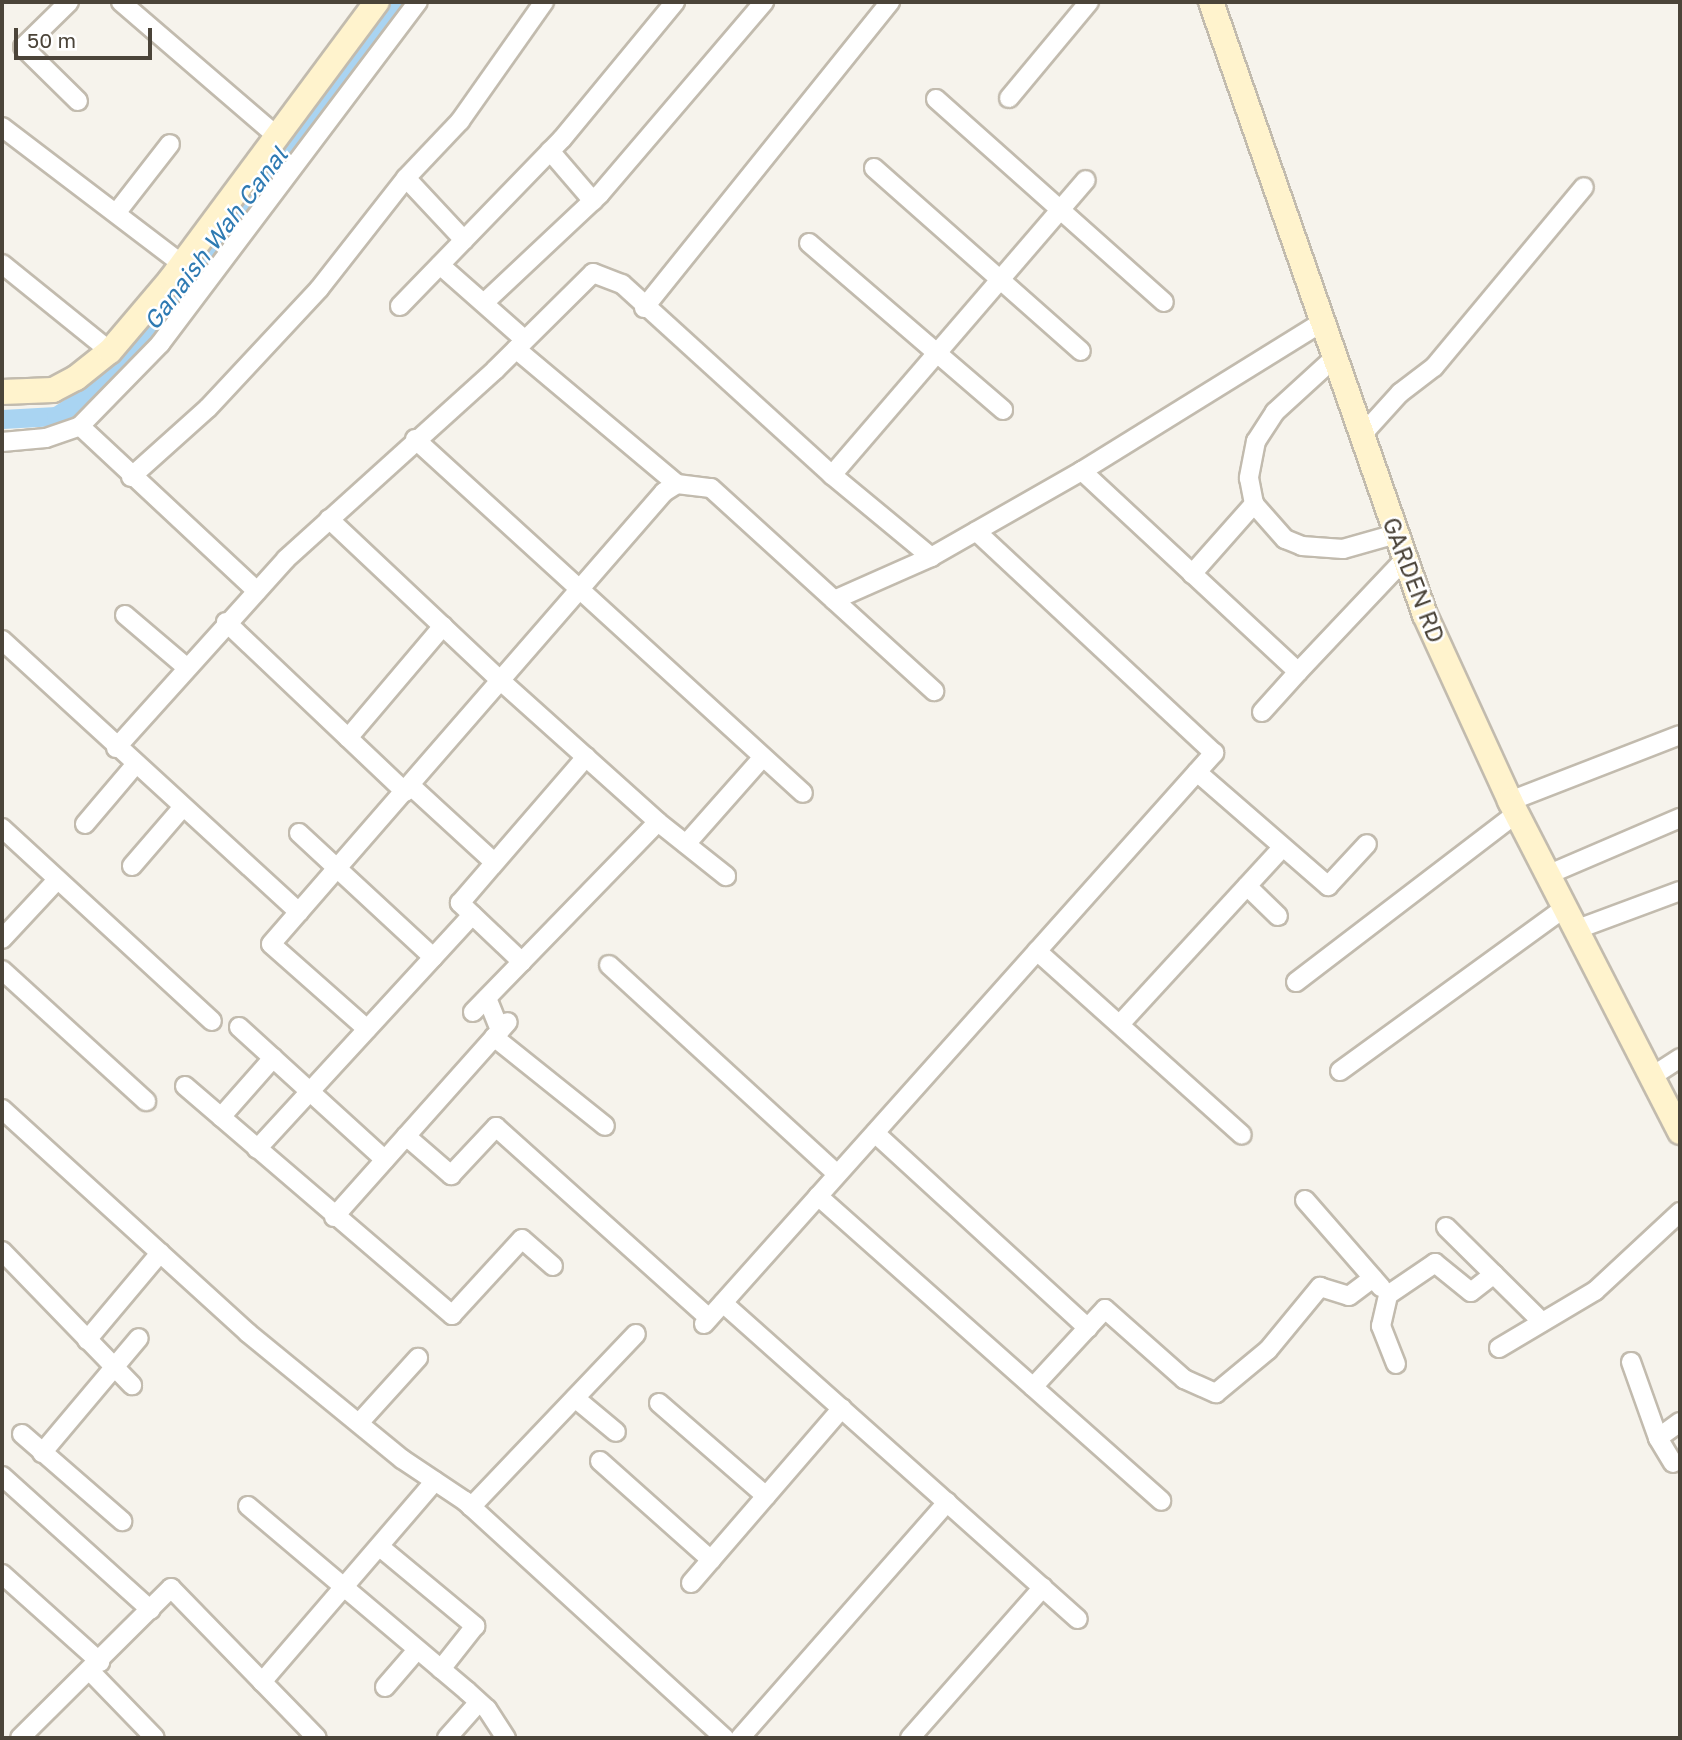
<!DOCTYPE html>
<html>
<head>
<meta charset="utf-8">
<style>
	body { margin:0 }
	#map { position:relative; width:1682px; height:1740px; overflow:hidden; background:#f6f3ec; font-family:"Golos Text",sans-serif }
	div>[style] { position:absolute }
	.canal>* { height:19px; margin:-9.5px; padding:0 9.5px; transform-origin:9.5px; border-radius:9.5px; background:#a9d4f2 }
	.roads { filter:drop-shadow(2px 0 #c2bbae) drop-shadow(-2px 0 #c2bbae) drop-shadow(0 2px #c2bbae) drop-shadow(0 -2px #c2bbae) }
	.street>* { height:18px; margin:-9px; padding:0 9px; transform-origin:9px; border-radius:9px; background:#fff }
	.secondary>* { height:24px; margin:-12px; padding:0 12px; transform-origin:12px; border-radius:12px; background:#fff3cd }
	span { translate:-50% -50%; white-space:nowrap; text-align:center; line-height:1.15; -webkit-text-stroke:5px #fff; paint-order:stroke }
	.street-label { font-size:23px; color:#4b4439 }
	.water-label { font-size:24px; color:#2e7ab2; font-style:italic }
	.frame { position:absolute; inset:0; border:4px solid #4b4439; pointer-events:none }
	.scale { position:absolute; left:14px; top:28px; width:138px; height:32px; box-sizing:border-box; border:4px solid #4b4439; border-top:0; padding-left:9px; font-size:21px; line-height:24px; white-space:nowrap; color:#4b4439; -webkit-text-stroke:5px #fff; paint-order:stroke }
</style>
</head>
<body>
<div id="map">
	<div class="canal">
		<i style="left:2px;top:419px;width:54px;rotate:-3.2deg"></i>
		<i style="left:56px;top:416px;width:56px;rotate:-32.6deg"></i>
		<i style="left:103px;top:386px;width:481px;rotate:-52.9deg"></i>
	</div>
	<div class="roads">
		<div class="street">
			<i style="left:69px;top:2px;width:64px;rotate:135.6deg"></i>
			<i style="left:23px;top:47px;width:77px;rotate:44.5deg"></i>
			<i style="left:121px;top:2px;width:206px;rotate:40.7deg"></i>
			<i style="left:1009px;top:98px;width:125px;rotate:-50.2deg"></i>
			<i style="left:936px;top:99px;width:305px;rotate:41.7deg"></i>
			<i style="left:2px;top:127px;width:226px;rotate:37.3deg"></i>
			<i style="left:550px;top:151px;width:66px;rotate:49.3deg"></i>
			<i style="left:874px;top:168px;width:276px;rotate:41.5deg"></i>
			<i style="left:406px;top:178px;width:85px;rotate:46.9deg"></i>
			<i style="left:117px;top:212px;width:86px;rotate:-52.1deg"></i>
			<i style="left:809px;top:243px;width:256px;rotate:40.7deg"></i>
			<i style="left:2px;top:264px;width:139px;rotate:38.9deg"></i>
			<i style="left:440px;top:265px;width:113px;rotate:41.4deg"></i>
			<i style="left:485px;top:302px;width:158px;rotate:-43.2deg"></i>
			<i style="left:600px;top:194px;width:253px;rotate:-49.5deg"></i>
			<i style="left:400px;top:306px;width:233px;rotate:-45.9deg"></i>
			<i style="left:562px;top:139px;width:178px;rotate:-50.5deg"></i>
			<i style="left:644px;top:308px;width:393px;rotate:-51.2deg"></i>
			<i style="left:516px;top:349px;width:210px;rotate:40deg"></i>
			<i style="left:1333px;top:359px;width:79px;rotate:137.6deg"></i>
			<i style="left:1275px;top:412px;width:35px;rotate:123deg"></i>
			<i style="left:1256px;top:441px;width:38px;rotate:101deg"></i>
			<i style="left:1249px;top:478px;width:26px;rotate:79deg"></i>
			<i style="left:1254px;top:504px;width:47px;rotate:48.5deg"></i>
			<i style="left:1285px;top:539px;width:18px;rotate:22deg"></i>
			<i style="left:1302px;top:546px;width:41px;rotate:4.2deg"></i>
			<i style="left:1343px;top:549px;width:55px;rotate:-15.8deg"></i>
			<i style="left:80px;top:426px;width:242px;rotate:43deg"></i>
			<i style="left:1361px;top:436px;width:58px;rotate:-47.8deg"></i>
			<i style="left:1400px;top:393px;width:43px;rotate:-37.4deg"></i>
			<i style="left:1434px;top:367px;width:234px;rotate:-50.2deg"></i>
			<i style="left:415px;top:439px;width:525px;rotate:42.38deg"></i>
			<i style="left:2px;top:442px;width:44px;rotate:-5.2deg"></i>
			<i style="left:46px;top:438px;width:36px;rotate:-19deg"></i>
			<i style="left:80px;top:426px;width:115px;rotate:-45.7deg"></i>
			<i style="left:160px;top:344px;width:428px;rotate:-53deg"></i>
			<i style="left:1082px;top:471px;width:295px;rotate:42.9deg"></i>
			<i style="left:1298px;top:672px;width:156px;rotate:-46.6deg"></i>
			<i style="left:832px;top:475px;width:389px;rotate:-49.3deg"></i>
			<i style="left:131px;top:477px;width:103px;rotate:-41.9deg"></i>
			<i style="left:208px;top:408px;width:163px;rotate:-47deg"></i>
			<i style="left:319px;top:289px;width:141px;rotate:-51.9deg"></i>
			<i style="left:406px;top:178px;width:79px;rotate:-46.5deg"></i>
			<i style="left:460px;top:121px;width:146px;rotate:-54.8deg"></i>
			<i style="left:329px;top:519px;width:236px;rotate:43.3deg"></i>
			<i style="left:501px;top:681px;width:211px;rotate:41.9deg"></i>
			<i style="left:658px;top:822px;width:87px;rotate:38.5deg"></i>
			<i style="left:1192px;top:574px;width:94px;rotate:-48.5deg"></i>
			<i style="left:834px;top:600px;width:106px;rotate:-23.9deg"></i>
			<i style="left:125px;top:615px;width:80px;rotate:40.4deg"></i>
			<i style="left:226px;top:622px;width:247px;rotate:43.5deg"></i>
			<i style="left:2px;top:640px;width:403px;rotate:42.5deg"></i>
			<i style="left:1262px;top:712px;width:54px;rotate:-48deg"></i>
			<i style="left:348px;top:738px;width:147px;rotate:-49.7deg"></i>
			<i style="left:116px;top:748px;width:254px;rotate:-48deg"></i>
			<i style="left:286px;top:559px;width:282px;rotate:-42.1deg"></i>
			<i style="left:495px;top:370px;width:138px;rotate:-44.7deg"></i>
			<i style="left:593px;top:273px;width:31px;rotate:21deg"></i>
			<i style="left:622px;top:284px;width:284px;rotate:42.3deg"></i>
			<i style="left:832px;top:475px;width:129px;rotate:39.6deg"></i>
			<i style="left:931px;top:557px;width:174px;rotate:-29.7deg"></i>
			<i style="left:1082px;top:471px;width:279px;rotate:-31.8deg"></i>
			<i style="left:1197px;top:772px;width:174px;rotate:41deg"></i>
			<i style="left:1328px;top:886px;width:57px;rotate:-47.1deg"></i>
			<i style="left:411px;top:786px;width:113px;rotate:42.5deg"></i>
			<i style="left:1510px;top:801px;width:182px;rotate:-21.2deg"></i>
			<i style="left:85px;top:824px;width:77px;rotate:-49.7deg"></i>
			<i style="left:2px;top:828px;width:285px;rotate:42.6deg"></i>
			<i style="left:299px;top:833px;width:183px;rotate:42.8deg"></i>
			<i style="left:686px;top:844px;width:116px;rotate:-48.5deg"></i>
			<i style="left:132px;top:866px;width:78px;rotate:-49.2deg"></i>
			<i style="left:1547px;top:875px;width:145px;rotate:-23.2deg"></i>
			<i style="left:1247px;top:886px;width:43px;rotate:44.1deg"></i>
			<i style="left:1575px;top:930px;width:112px;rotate:-20.4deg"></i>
			<i style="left:2px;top:939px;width:81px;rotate:-47deg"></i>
			<i style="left:1037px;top:951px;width:275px;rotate:41.9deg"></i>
			<i style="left:522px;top:962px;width:86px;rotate:-136.4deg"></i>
			<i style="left:460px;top:903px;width:193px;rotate:-49.2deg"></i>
			<i style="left:609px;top:965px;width:309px;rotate:42.5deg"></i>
			<i style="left:2px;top:970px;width:195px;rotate:42.3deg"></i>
			<i style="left:1296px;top:982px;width:278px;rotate:-37.4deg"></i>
			<i style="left:487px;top:998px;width:35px;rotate:68deg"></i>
			<i style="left:473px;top:1012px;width:265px;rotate:-45.8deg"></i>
			<i style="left:1121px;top:1023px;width:238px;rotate:-47.4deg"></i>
			<i style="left:239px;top:1027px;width:197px;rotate:42.3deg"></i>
			<i style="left:367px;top:1029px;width:128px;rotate:-138.5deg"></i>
			<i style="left:271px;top:944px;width:599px;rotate:-48.99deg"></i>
			<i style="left:664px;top:492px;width:15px;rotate:-32deg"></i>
			<i style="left:677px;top:484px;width:34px;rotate:7deg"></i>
			<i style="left:711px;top:488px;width:302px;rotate:42.3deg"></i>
			<i style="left:494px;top:1037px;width:142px;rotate:38.7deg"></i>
			<i style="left:1340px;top:1071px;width:277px;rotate:-36deg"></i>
			<i style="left:1651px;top:1077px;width:35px;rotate:-33deg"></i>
			<i style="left:185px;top:1086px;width:352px;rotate:40.6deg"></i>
			<i style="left:452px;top:1315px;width:103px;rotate:-47.4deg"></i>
			<i style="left:522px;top:1239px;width:41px;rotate:41.1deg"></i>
			<i style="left:2px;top:1109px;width:333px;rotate:42.3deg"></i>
			<i style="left:248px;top:1333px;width:199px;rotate:39.3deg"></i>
			<i style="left:402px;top:1459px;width:76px;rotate:33.7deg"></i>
			<i style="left:465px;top:1501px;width:352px;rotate:42.4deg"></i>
			<i style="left:221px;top:1117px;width:79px;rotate:-48.6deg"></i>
			<i style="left:875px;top:1133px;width:289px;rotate:42.5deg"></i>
			<i style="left:406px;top:1136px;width:60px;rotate:40.9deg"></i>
			<i style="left:451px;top:1175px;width:66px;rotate:-46.8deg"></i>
			<i style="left:496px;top:1127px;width:286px;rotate:41.9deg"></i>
			<i style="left:257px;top:1149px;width:318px;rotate:-47.4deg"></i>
			<i style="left:818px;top:1196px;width:459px;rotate:41.6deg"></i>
			<i style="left:1305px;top:1200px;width:116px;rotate:48.9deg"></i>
			<i style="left:334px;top:1217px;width:261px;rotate:-48.3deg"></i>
			<i style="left:1446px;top:1227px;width:135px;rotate:44.7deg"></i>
			<i style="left:2px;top:1251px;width:187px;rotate:45.9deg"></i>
			<i style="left:723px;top:1303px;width:475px;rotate:41.7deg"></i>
			<i style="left:704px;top:1324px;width:766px;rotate:-48.23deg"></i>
			<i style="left:1214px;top:753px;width:325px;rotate:-137deg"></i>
			<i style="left:87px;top:1340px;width:114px;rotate:-50deg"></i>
			<i style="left:1499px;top:1348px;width:112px;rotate:-30.7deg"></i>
			<i style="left:1595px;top:1291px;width:116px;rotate:-42.9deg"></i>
			<i style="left:1631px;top:1362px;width:81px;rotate:70.4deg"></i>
			<i style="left:1658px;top:1438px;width:29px;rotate:59deg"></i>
			<i style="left:1396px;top:1364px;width:41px;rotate:-111.5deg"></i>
			<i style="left:1381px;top:1326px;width:32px;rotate:-77deg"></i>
			<i style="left:1388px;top:1295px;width:57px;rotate:-34.2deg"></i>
			<i style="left:1435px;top:1263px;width:46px;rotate:38.9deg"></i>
			<i style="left:1471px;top:1292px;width:29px;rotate:-38deg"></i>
			<i style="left:1033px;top:1387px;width:106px;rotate:-47.3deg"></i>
			<i style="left:1105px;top:1309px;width:106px;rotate:41.5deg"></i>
			<i style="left:1184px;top:1379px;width:35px;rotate:24deg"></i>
			<i style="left:1216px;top:1393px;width:67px;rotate:-39.6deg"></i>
			<i style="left:1268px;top:1350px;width:82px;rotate:-50.5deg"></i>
			<i style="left:1320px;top:1287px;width:30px;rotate:17deg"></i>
			<i style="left:1349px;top:1296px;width:30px;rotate:-37deg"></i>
			<i style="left:575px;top:1398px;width:53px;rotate:39.7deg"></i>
			<i style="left:659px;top:1403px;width:142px;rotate:41deg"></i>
			<i style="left:359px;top:1423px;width:88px;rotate:-47.8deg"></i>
			<i style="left:22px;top:1434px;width:133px;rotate:41deg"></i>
			<i style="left:1658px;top:1438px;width:27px;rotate:-36deg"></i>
			<i style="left:42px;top:1453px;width:150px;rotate:-49.9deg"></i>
			<i style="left:600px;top:1461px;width:149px;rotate:41.7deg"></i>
			<i style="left:2px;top:1476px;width:200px;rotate:42deg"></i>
			<i style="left:248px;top:1506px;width:287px;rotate:40.2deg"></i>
			<i style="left:467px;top:1691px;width:27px;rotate:42deg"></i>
			<i style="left:487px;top:1709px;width:35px;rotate:57deg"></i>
			<i style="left:471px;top:1507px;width:239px;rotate:-46.4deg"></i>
			<i style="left:380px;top:1547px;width:124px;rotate:39.7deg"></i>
			<i style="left:475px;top:1626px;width:55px;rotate:128.3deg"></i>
			<i style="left:2px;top:1574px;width:132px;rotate:41.9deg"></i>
			<i style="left:691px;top:1583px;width:231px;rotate:-49.2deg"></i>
			<i style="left:90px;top:1671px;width:93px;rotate:45.9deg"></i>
			<i style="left:262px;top:1682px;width:265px;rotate:-49.3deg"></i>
			<i style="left:385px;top:1687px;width:49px;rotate:-49.1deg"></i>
			<i style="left:20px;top:1738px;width:213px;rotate:-44.8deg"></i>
			<i style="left:171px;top:1588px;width:209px;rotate:45.8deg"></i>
			<i style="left:447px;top:1738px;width:48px;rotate:-48.4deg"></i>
			<i style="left:740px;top:1738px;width:314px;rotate:-48.7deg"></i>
			<i style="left:910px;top:1738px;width:201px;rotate:-48.6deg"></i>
		</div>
		<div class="secondary">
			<i style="left:1211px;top:2px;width:649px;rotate:70.76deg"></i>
			<i style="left:1425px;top:615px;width:205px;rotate:65.4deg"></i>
			<i style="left:1510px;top:801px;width:372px;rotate:62.8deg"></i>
			<i style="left:2px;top:392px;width:51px;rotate:-2.2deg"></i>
			<i style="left:53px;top:390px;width:26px;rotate:-28deg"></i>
			<i style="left:76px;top:378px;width:43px;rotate:-38.5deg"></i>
			<i style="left:110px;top:351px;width:94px;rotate:-49.7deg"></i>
			<i style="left:171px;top:279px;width:345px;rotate:-53.4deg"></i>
		</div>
	</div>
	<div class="street-label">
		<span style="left:1414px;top:580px;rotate:69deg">GARDEN RD</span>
	</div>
	<div class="water-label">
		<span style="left:215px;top:238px;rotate:-53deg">Ganaish Wah Canal</span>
	</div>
	<div class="frame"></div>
	<div class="scale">50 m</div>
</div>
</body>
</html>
